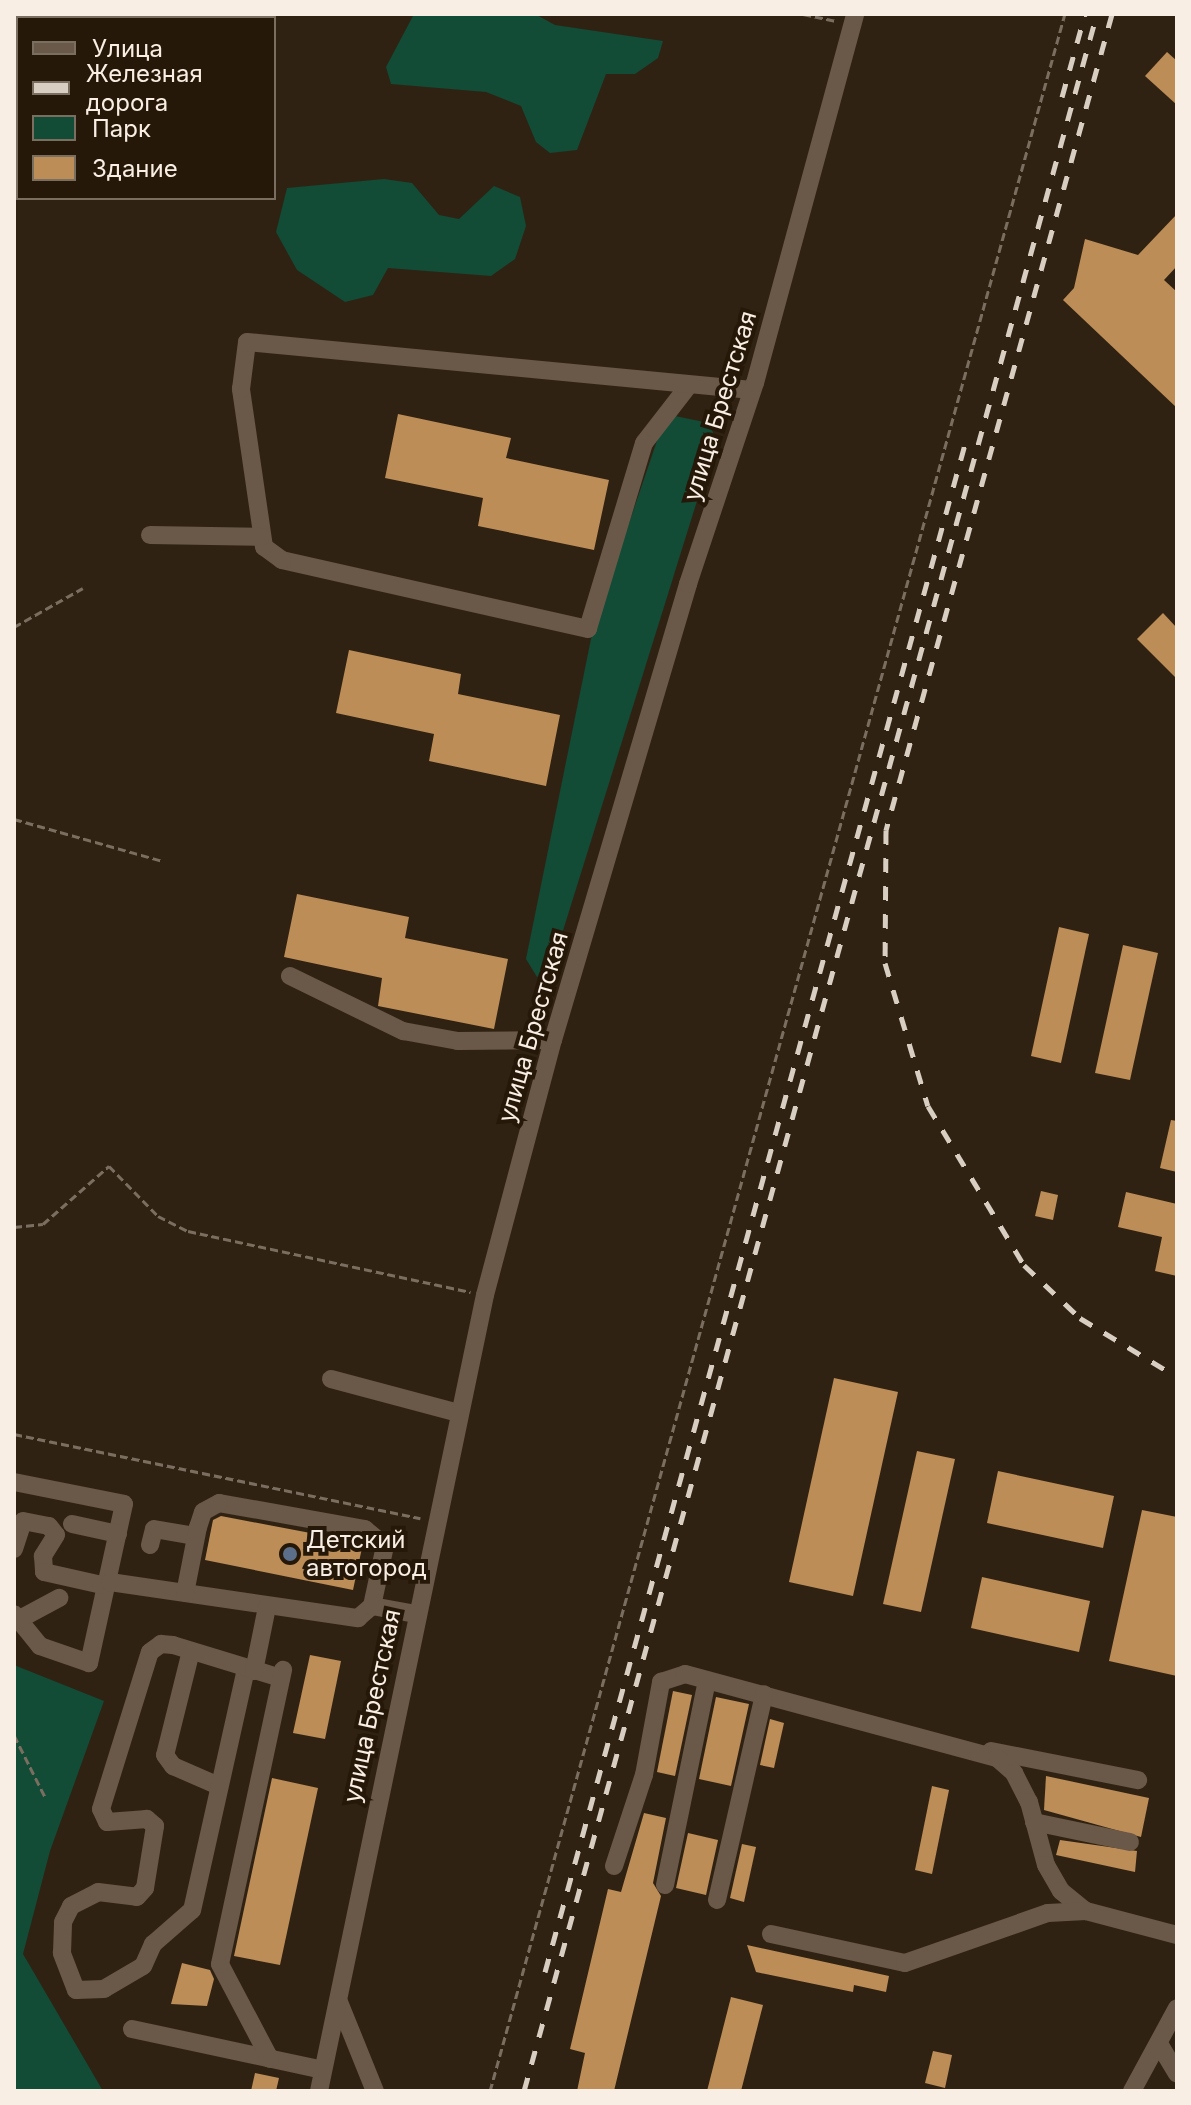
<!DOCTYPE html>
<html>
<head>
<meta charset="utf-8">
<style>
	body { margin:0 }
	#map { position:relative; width:1191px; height:2105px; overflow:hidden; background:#302212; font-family:Inter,sans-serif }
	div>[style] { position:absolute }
	.green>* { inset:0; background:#124b36 }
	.building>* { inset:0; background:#bd8d58 }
	.path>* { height:3px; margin-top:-1.5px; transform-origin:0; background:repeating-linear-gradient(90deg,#7a6e60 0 8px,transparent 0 12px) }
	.minor>* { height:18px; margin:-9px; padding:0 9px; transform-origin:9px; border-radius:9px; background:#6a5948 }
	.rail>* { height:5px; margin-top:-2.5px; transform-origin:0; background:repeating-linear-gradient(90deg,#d8cec2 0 14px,transparent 0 28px) }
	.dots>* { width:22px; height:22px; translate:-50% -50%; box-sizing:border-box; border:4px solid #261808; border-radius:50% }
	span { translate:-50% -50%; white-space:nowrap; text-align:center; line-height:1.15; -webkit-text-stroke:8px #261808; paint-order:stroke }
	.street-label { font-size:24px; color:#f8eee3 }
	.poi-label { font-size:24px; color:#f8eee3 }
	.left { translate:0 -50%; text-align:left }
	.frame { position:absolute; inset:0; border:16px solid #f8eee3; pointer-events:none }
	.legend { position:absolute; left:16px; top:16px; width:260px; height:184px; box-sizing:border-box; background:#261808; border:2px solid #7a6e60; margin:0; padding:10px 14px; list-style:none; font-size:24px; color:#f8eee3 }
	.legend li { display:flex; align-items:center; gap:16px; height:40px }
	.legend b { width:40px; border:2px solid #7a6e60 }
</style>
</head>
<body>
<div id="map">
	<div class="green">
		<i style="clip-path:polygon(414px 14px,535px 14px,555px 25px,663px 41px,658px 58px,635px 74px,606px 74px,577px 150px,550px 153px,536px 142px,521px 106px,486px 92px,391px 84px,386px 67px)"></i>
		<i style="clip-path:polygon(384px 179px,412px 183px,439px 215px,459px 219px,494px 186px,520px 197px,526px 226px,515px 259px,491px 276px,388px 268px,373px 295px,345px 302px,297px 270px,276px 232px,287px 188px)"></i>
		<i style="clip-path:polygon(675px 416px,709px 423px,716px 440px,552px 966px,537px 977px,526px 959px,593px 629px,661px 429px)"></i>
		<i style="clip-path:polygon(14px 1665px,104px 1701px,50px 1851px,23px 1954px,103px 2091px,14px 2091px)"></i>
	</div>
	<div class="building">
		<i style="clip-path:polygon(1167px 52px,1177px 61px,1177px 105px,1145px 76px)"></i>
		<i style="clip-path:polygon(1177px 214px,1177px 266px,1164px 280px,1177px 292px,1177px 408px,1063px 300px,1074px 288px,1085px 239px,1138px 255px)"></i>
		<i style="clip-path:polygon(398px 414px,511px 438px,506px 458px,609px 480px,594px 550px,478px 526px,483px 498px,385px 478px)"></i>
		<i style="clip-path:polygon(1163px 613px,1177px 628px,1177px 679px,1137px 639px)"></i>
		<i style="clip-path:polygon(349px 650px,461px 674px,458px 694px,560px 715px,546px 786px,429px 761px,434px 734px,336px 713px)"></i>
		<i style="clip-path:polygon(297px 894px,409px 917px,405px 938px,508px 959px,494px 1029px,378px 1006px,382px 978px,284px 957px)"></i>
		<i style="clip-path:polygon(1059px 927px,1089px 934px,1061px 1063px,1031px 1056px)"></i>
		<i style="clip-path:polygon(1123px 945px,1158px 953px,1130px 1080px,1095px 1073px)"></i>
		<i style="clip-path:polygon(1171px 1120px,1177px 1121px,1177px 1172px,1160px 1168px)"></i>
		<i style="clip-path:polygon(1041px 1191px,1058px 1195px,1053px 1220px,1035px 1216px)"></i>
		<i style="clip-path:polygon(1126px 1192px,1177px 1204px,1177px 1276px,1155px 1271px,1162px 1237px,1118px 1227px)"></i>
		<i style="clip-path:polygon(834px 1378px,898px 1392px,853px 1596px,789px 1582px)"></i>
		<i style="clip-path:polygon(917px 1451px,955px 1459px,921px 1612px,883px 1604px)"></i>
		<i style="clip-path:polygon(998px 1471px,1114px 1496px,1103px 1548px,987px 1523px)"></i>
		<i style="clip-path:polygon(1142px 1510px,1177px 1517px,1177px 1676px,1109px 1661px)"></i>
		<i style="clip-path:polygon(221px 1516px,363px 1543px,353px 1590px,205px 1560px,213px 1520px)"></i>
		<i style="clip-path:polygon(982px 1577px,1090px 1601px,1079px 1652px,971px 1628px)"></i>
		<i style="clip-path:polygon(310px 1655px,341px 1661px,325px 1739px,293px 1733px)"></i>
		<i style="clip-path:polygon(673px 1691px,692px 1695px,675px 1776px,657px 1772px)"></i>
		<i style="clip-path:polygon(716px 1697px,749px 1704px,731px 1786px,699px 1779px)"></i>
		<i style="clip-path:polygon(770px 1719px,784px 1723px,774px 1768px,760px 1765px)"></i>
		<i style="clip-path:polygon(1046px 1776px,1149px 1798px,1141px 1837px,1044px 1810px)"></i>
		<i style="clip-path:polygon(272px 1778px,318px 1788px,280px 1965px,234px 1956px)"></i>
		<i style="clip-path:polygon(932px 1786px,949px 1790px,932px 1874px,915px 1870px)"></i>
		<i style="clip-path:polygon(644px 1813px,666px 1818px,653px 1883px,661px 1896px,614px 2091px,577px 2091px,585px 2053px,570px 2049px,608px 1889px,621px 1892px)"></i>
		<i style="clip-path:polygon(688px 1833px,718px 1840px,706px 1895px,676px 1888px)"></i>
		<i style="clip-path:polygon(1060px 1840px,1137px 1851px,1135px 1872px,1056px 1855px)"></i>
		<i style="clip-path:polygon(742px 1844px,756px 1847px,744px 1902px,730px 1898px)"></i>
		<i style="clip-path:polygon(747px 1945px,889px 1976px,886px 1992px,854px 1985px,853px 1992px,756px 1972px)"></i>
		<i style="clip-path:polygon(182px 1963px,210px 1970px,214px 1979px,207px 2006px,171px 2004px)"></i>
		<i style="clip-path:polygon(731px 1997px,763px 2005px,741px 2091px,707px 2091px)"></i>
		<i style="clip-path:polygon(933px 2051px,952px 2055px,945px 2088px,925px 2083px)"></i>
		<i style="clip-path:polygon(255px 2073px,279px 2078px,276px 2091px,251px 2091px)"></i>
	</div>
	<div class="path">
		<i style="left:803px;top:14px;width:35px;rotate:12deg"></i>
		<i style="left:14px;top:627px;width:79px;rotate:-29.5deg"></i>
		<i style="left:14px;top:819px;width:154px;rotate:15.8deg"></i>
		<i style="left:14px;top:1227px;width:29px;rotate:-6deg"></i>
		<i style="left:43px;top:1224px;width:88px;rotate:-41.3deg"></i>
		<i style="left:109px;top:1166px;width:70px;rotate:45.6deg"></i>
		<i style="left:158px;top:1216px;width:34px;rotate:27deg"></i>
		<i style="left:188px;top:1231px;width:289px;rotate:12.2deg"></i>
		<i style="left:14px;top:1434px;width:415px;rotate:11.7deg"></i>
		<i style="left:14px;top:1735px;width:69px;rotate:63.4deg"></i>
		<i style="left:490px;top:2091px;width:2155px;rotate:-74.53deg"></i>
	</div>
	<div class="minor">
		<i style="left:689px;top:385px;width:73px;rotate:127.8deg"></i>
		<i style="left:644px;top:443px;width:194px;rotate:106.8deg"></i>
		<i style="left:588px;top:629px;width:314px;rotate:-167.3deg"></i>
		<i style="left:282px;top:560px;width:22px;rotate:-144deg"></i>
		<i style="left:264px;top:547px;width:160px;rotate:-98.3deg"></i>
		<i style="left:241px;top:389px;width:47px;rotate:-82.7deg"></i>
		<i style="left:247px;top:342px;width:507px;rotate:5.43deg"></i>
		<i style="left:150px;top:535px;width:111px;rotate:1deg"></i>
		<i style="left:290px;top:976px;width:126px;rotate:26deg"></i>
		<i style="left:403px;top:1031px;width:56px;rotate:10.3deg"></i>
		<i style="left:458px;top:1041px;width:95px;rotate:-0.6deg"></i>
		<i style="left:331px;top:1379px;width:132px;rotate:14.9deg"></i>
		<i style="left:14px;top:1482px;width:112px;rotate:11.3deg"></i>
		<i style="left:124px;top:1504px;width:163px;rotate:102.4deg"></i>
		<i style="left:89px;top:1663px;width:52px;rotate:-160.9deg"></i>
		<i style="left:40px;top:1646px;width:41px;rotate:-129.1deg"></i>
		<i style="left:72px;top:1524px;width:47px;rotate:12.3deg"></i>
		<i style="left:150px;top:1545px;width:16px;rotate:-76deg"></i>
		<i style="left:154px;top:1529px;width:42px;rotate:9.7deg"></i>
		<i style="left:14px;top:1549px;width:29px;rotate:-72deg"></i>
		<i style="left:23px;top:1521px;width:26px;rotate:11deg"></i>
		<i style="left:49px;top:1526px;width:11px;rotate:52deg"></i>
		<i style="left:56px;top:1535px;width:25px;rotate:122deg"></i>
		<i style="left:43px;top:1556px;width:16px;rotate:86deg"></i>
		<i style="left:44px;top:1572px;width:64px;rotate:12.7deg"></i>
		<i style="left:110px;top:1582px;width:251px;rotate:8.3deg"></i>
		<i style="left:358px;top:1618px;width:18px;rotate:-41deg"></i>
		<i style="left:372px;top:1606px;width:61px;rotate:-77.8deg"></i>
		<i style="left:385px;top:1546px;width:26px;rotate:-140deg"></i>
		<i style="left:365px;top:1529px;width:148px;rotate:-169.9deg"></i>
		<i style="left:219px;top:1503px;width:18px;rotate:151deg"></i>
		<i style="left:203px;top:1512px;width:16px;rotate:108deg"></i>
		<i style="left:198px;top:1527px;width:67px;rotate:101.1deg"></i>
		<i style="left:372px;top:1606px;width:45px;rotate:10.3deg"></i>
		<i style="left:18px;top:1620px;width:47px;rotate:-28.2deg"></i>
		<i style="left:191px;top:1651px;width:107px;rotate:104deg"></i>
		<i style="left:165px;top:1755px;width:14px;rotate:54deg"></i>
		<i style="left:173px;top:1766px;width:50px;rotate:23.5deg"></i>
		<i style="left:246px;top:1669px;width:247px;rotate:102.6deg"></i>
		<i style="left:192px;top:1910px;width:52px;rotate:138.9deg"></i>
		<i style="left:153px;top:1944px;width:24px;rotate:114deg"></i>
		<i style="left:143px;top:1966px;width:45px;rotate:149.5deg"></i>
		<i style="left:104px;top:1989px;width:28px;rotate:178deg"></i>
		<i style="left:76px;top:1990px;width:40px;rotate:-111deg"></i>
		<i style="left:62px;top:1953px;width:31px;rotate:-88deg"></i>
		<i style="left:63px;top:1922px;width:18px;rotate:-63deg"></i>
		<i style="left:71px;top:1906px;width:30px;rotate:-27deg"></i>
		<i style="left:98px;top:1892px;width:39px;rotate:7deg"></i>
		<i style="left:137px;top:1897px;width:12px;rotate:-48deg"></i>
		<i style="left:145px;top:1888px;width:63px;rotate:-80.8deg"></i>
		<i style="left:155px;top:1826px;width:11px;rotate:-139deg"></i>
		<i style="left:147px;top:1819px;width:40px;rotate:175.7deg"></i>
		<i style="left:107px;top:1822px;width:14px;rotate:-115deg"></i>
		<i style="left:101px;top:1809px;width:164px;rotate:-72.7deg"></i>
		<i style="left:150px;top:1652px;width:14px;rotate:-36deg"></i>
		<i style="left:161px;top:1644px;width:12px;rotate:5deg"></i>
		<i style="left:173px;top:1645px;width:113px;rotate:17deg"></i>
		<i style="left:254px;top:1671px;width:65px;rotate:-78.5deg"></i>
		<i style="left:991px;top:1751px;width:150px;rotate:11.2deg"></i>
		<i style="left:1034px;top:1822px;width:98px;rotate:11.8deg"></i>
		<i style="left:614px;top:1866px;width:96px;rotate:-71.8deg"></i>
		<i style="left:644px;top:1775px;width:95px;rotate:-79.6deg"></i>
		<i style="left:661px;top:1682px;width:25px;rotate:-18deg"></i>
		<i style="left:685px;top:1674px;width:323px;rotate:15.1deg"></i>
		<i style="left:997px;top:1758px;width:23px;rotate:41deg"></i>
		<i style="left:1014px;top:1773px;width:33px;rotate:63deg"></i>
		<i style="left:1029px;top:1802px;width:65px;rotate:74.9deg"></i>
		<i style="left:1046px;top:1865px;width:30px;rotate:60deg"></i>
		<i style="left:1061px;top:1891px;width:32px;rotate:39deg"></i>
		<i style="left:1086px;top:1911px;width:94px;rotate:14.8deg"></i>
		<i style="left:665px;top:1885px;width:209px;rotate:-78.4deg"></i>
		<i style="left:717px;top:1900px;width:211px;rotate:-77.1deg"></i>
		<i style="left:771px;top:1934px;width:137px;rotate:12.2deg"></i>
		<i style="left:905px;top:1963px;width:151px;rotate:-19.3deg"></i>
		<i style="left:1048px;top:1913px;width:38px;rotate:-3deg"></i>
		<i style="left:339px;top:2002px;width:96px;rotate:68deg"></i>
		<i style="left:132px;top:2029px;width:195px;rotate:12.1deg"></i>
		<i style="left:1161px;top:2047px;width:31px;rotate:59deg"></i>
		<i style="left:270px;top:2059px;width:107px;rotate:-117.8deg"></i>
		<i style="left:220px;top:1964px;width:301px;rotate:-77.9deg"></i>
		<i style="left:319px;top:2091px;width:813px;rotate:-78.22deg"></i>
		<i style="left:485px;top:1295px;width:264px;rotate:-75.1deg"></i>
		<i style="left:553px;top:1040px;width:476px;rotate:-73.5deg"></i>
		<i style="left:688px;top:584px;width:212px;rotate:-71.6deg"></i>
		<i style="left:755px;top:383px;width:382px;rotate:-74.8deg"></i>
		<i style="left:1132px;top:2091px;width:94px;rotate:-61.5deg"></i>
	</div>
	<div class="rail">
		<i style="left:1112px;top:14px;width:847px;rotate:105.48deg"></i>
		<i style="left:886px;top:830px;width:133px;rotate:90.4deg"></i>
		<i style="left:885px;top:963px;width:149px;rotate:73.3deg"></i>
		<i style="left:928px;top:1106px;width:186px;rotate:58.9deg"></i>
		<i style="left:1024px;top:1265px;width:77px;rotate:43.4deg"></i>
		<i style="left:1080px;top:1318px;width:114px;rotate:31.3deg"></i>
		<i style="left:1062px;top:97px;width:86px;rotate:-74.5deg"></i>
		<i style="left:545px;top:1972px;width:1589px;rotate:-74.63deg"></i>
		<i style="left:524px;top:2091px;width:2155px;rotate:-74.58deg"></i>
	</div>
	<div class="dots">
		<i style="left:290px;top:1554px;background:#5c6f8a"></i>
	</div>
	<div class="street-label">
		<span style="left:720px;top:406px;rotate:-73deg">улица Брестская</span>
		<span style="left:533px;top:1027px;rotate:-74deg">улица Брестская</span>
		<span style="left:372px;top:1706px;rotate:-78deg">улица Брестская</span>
	</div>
	<div class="poi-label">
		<span class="left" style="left:306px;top:1554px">Детский<br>автогород</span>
	</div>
	<div class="frame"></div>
	<ul class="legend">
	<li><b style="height:10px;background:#6a5948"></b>Улица</li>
	<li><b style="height:10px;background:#d8cec2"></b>Железная дорога</li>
	<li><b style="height:22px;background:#124b36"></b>Парк</li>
	<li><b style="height:22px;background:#bd8d58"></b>Здание</li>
	</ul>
</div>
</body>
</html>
